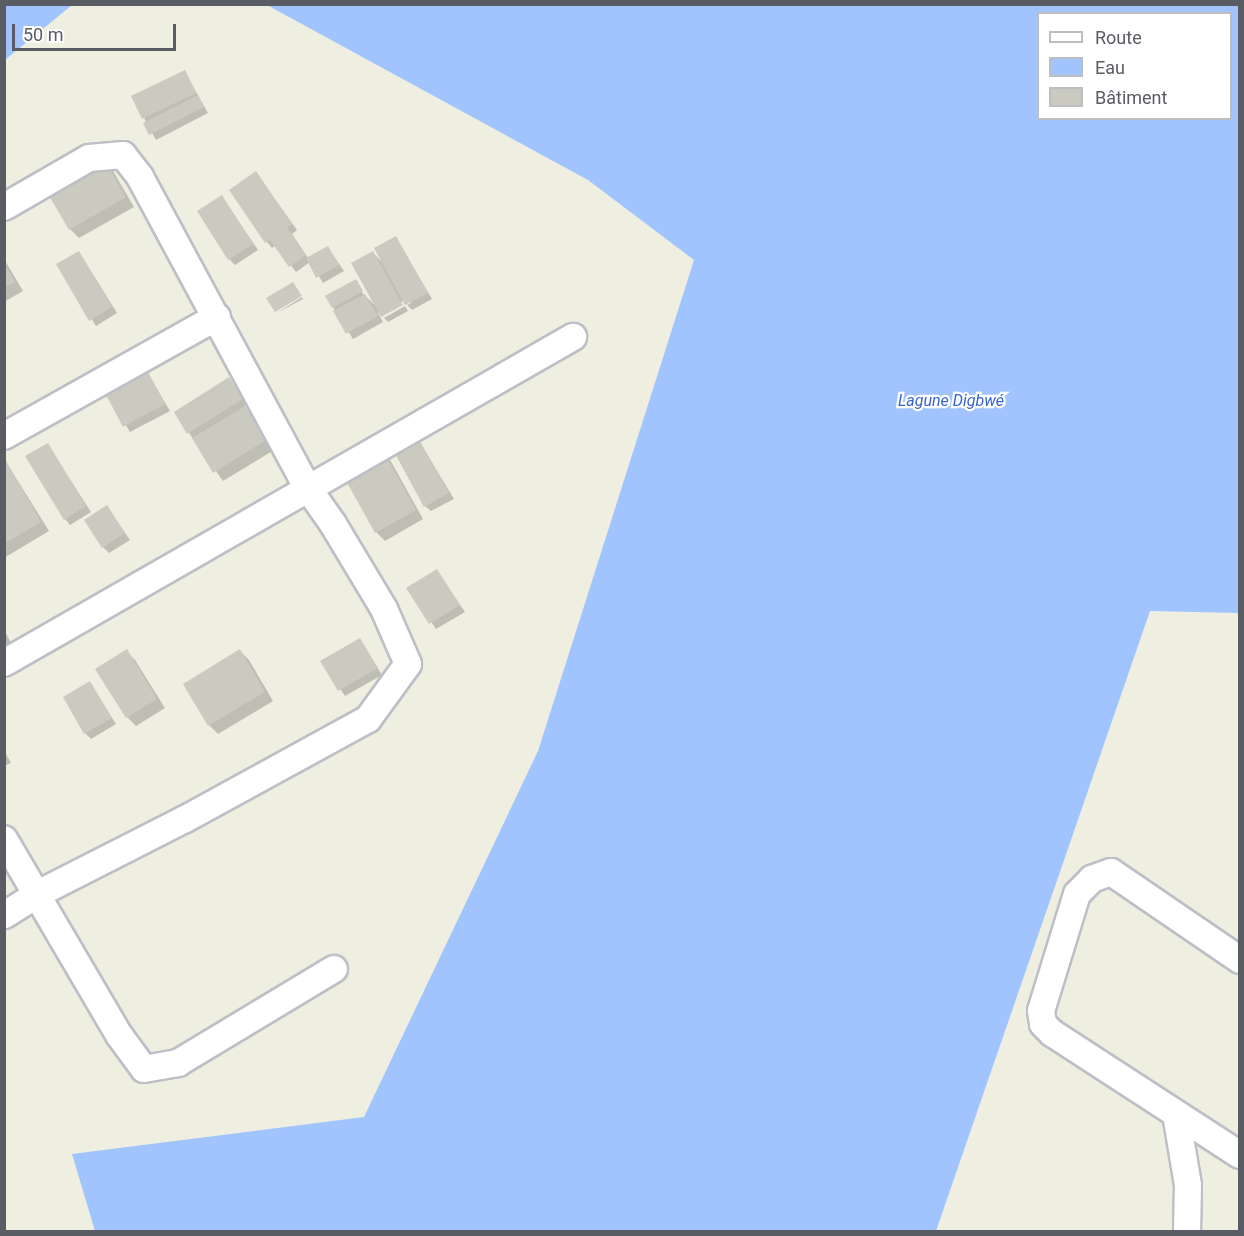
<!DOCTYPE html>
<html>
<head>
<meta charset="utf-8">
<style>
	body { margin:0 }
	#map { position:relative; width:1244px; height:1236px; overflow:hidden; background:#eeeee1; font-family:Roboto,sans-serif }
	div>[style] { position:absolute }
	.water>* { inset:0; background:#a1c4ff }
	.shadow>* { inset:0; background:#0003 }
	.building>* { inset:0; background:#cbcac0 }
	.roads { filter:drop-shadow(2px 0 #bebfc6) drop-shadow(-2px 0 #bebfc6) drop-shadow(0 2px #bebfc6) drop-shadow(0 -2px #bebfc6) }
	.minor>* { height:26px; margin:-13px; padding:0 13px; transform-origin:13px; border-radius:13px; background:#fff }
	span { translate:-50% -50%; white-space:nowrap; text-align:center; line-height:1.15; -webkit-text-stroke:4.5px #fff; paint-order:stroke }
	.water-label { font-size:16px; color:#3865cd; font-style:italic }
	.frame { position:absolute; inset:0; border:6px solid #5a5c64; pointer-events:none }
	.legend { position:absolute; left:1037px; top:12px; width:195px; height:108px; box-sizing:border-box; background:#fff; border:2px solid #bdbec1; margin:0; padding:8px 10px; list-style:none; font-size:18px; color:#5a5c64 }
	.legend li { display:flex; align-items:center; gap:12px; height:30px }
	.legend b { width:30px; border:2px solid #bdbec1 }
	.scale { position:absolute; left:12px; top:24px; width:164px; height:27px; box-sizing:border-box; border:3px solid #5a5c64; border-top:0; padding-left:8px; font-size:18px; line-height:21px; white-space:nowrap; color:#5a5c64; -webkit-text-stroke:4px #fff; paint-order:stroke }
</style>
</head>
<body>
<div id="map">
	<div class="water">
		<i style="clip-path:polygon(5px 4px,72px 4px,72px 5px,5px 60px)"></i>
		<i style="clip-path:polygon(evenodd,267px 5px,1239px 5px,1239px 613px,1150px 611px,936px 1231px,95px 1231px,72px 1154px,364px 1117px,538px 751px,694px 260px,588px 180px,267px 5px,1038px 14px,1230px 14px,1230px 118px,1038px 118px,1038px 14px)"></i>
	</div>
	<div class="shadow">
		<i style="clip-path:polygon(185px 72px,208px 113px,156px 140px,144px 118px)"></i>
		<i style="clip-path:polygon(104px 162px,113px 171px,134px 207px,79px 238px,70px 229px)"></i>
		<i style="clip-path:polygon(256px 173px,297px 230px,292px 234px,308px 258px,328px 248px,344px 271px,323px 283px,310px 262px,296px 272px,276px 245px,272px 248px,267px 242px)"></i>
		<i style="clip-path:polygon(222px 197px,258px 250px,235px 265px,229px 259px)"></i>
		<i style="clip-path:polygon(396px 238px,432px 299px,412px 310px,407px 305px,411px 303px,409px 300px,403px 301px,382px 316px,377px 311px,383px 322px,353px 339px,333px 307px,358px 283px,363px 294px,376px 306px,373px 253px,382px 262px)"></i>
		<i style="clip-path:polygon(79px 252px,117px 313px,96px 326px,58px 265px)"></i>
		<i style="clip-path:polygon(4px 259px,23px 291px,4px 302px)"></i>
		<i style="clip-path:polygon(302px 297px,303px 299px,277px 313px)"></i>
		<i style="clip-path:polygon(405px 306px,408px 311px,388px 322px,384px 318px)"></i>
		<i style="clip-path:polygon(147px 372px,170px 411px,130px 432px,107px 394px)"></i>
		<i style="clip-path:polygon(228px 379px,247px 405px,244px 407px,253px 417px,274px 450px,223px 481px,189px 433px)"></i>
		<i style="clip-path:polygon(416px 436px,454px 499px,431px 511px,425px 506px)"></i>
		<i style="clip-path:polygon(48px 445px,91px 512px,70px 525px,65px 519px)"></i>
		<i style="clip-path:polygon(381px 449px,389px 458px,423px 519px,385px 541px,376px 532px)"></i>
		<i style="clip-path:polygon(4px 459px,49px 531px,4px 558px,4px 506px,7px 504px,4px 500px)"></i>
		<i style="clip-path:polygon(107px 507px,130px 540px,109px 553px,103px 547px)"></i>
		<i style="clip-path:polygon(437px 571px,465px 612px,436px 629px,408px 588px)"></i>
		<i style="clip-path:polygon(4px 629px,11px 643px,4px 646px)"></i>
		<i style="clip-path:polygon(360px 640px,382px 675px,345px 696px,322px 661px)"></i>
		<i style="clip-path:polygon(126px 651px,135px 660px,165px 708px,136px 726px,127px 717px,97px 669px)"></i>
		<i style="clip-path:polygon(240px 651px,249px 660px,273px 701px,218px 734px,209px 725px)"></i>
		<i style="clip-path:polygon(90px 683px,116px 724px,91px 739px,85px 733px)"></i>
		<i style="clip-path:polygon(4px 750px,11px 763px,4px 766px)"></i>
	</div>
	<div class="building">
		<i style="clip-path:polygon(185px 70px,196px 93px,142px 119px,131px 96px)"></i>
		<i style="clip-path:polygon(198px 95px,204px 107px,149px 135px,143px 123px)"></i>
		<i style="clip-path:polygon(104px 160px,126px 197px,69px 230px,48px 194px)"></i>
		<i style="clip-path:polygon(256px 171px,292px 224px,287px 228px,306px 255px,289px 267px,270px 240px,265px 243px,229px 190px)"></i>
		<i style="clip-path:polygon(222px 195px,253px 244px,228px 260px,197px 211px)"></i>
		<i style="clip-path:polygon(396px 236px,428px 293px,405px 305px,374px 248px)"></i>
		<i style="clip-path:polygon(328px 246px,339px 265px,316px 278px,306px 258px)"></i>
		<i style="clip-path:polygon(79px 251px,112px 307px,89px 321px,56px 264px)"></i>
		<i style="clip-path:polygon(373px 251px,403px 305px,381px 317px,351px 263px)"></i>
		<i style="clip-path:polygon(4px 263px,15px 282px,4px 288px)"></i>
		<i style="clip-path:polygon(356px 279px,363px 291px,332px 308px,325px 296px)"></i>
		<i style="clip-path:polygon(293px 282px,302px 296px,275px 312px,266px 298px)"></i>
		<i style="clip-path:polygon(365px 294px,378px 316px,346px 334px,333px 311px)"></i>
		<i style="clip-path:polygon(147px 370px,165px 404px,123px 427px,105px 393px)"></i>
		<i style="clip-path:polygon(229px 377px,243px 399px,187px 434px,174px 412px)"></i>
		<i style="clip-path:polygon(245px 406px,266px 440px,213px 473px,192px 438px)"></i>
		<i style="clip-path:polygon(416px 434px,449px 493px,424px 507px,392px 448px)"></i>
		<i style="clip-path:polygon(48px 443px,86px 506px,64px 520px,25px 456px)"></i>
		<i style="clip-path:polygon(381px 447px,416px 510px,375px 533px,340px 470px)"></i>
		<i style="clip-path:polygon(5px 459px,41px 522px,4px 544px,5px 504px)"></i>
		<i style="clip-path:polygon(107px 505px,125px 533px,102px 548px,84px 520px)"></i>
		<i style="clip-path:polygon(437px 569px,460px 605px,429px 624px,406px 588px)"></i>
		<i style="clip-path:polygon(360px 638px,378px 668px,338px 691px,320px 661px)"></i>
		<i style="clip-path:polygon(127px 649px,157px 699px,126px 718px,95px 669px)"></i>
		<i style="clip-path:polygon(240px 649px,265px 692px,208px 726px,183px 684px)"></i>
		<i style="clip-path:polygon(90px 681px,112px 718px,84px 734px,63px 697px)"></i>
	</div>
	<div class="roads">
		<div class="minor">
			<i style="left:4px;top:207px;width:98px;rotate:-30deg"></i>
			<i style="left:89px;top:158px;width:34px;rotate:-5deg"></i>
			<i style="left:123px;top:155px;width:28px;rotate:52deg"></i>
			<i style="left:140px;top:177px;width:352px;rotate:61.7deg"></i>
			<i style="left:307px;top:487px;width:45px;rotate:54.9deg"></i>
			<i style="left:333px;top:524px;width:99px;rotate:59deg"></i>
			<i style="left:384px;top:609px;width:60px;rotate:66.4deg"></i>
			<i style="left:408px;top:664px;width:68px;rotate:126deg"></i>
			<i style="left:368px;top:719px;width:209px;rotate:151.3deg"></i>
			<i style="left:185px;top:819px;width:165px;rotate:153deg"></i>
			<i style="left:38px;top:894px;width:40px;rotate:148deg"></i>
			<i style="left:4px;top:436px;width:244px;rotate:-29.2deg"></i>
			<i style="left:4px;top:663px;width:656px;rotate:-29.81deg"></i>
			<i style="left:4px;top:839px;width:227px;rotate:59.6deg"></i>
			<i style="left:119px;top:1035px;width:42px;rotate:53.7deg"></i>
			<i style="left:144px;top:1069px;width:35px;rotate:-10deg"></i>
			<i style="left:178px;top:1063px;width:182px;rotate:-31.1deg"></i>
			<i style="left:1240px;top:960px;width:156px;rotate:-145.7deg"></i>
			<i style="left:1111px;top:872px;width:20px;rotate:160deg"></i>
			<i style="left:1092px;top:879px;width:21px;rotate:135deg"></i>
			<i style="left:1077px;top:894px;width:122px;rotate:107.1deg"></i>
			<i style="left:1041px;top:1011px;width:13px;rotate:81deg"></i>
			<i style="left:1043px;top:1024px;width:13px;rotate:45deg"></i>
			<i style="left:1052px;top:1033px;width:224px;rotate:33deg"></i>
			<i style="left:1176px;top:1114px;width:72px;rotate:80.4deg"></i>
			<i style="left:1188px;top:1185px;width:47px;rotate:91.2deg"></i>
		</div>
	</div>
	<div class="water-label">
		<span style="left:951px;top:401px">Lagune Digbwé</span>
	</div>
	<div class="frame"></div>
	<ul class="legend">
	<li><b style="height:8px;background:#fff"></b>Route</li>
	<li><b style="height:16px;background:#a1c4ff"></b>Eau</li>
	<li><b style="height:16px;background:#cbcac0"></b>Bâtiment</li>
	</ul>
	<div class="scale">50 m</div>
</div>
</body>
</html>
